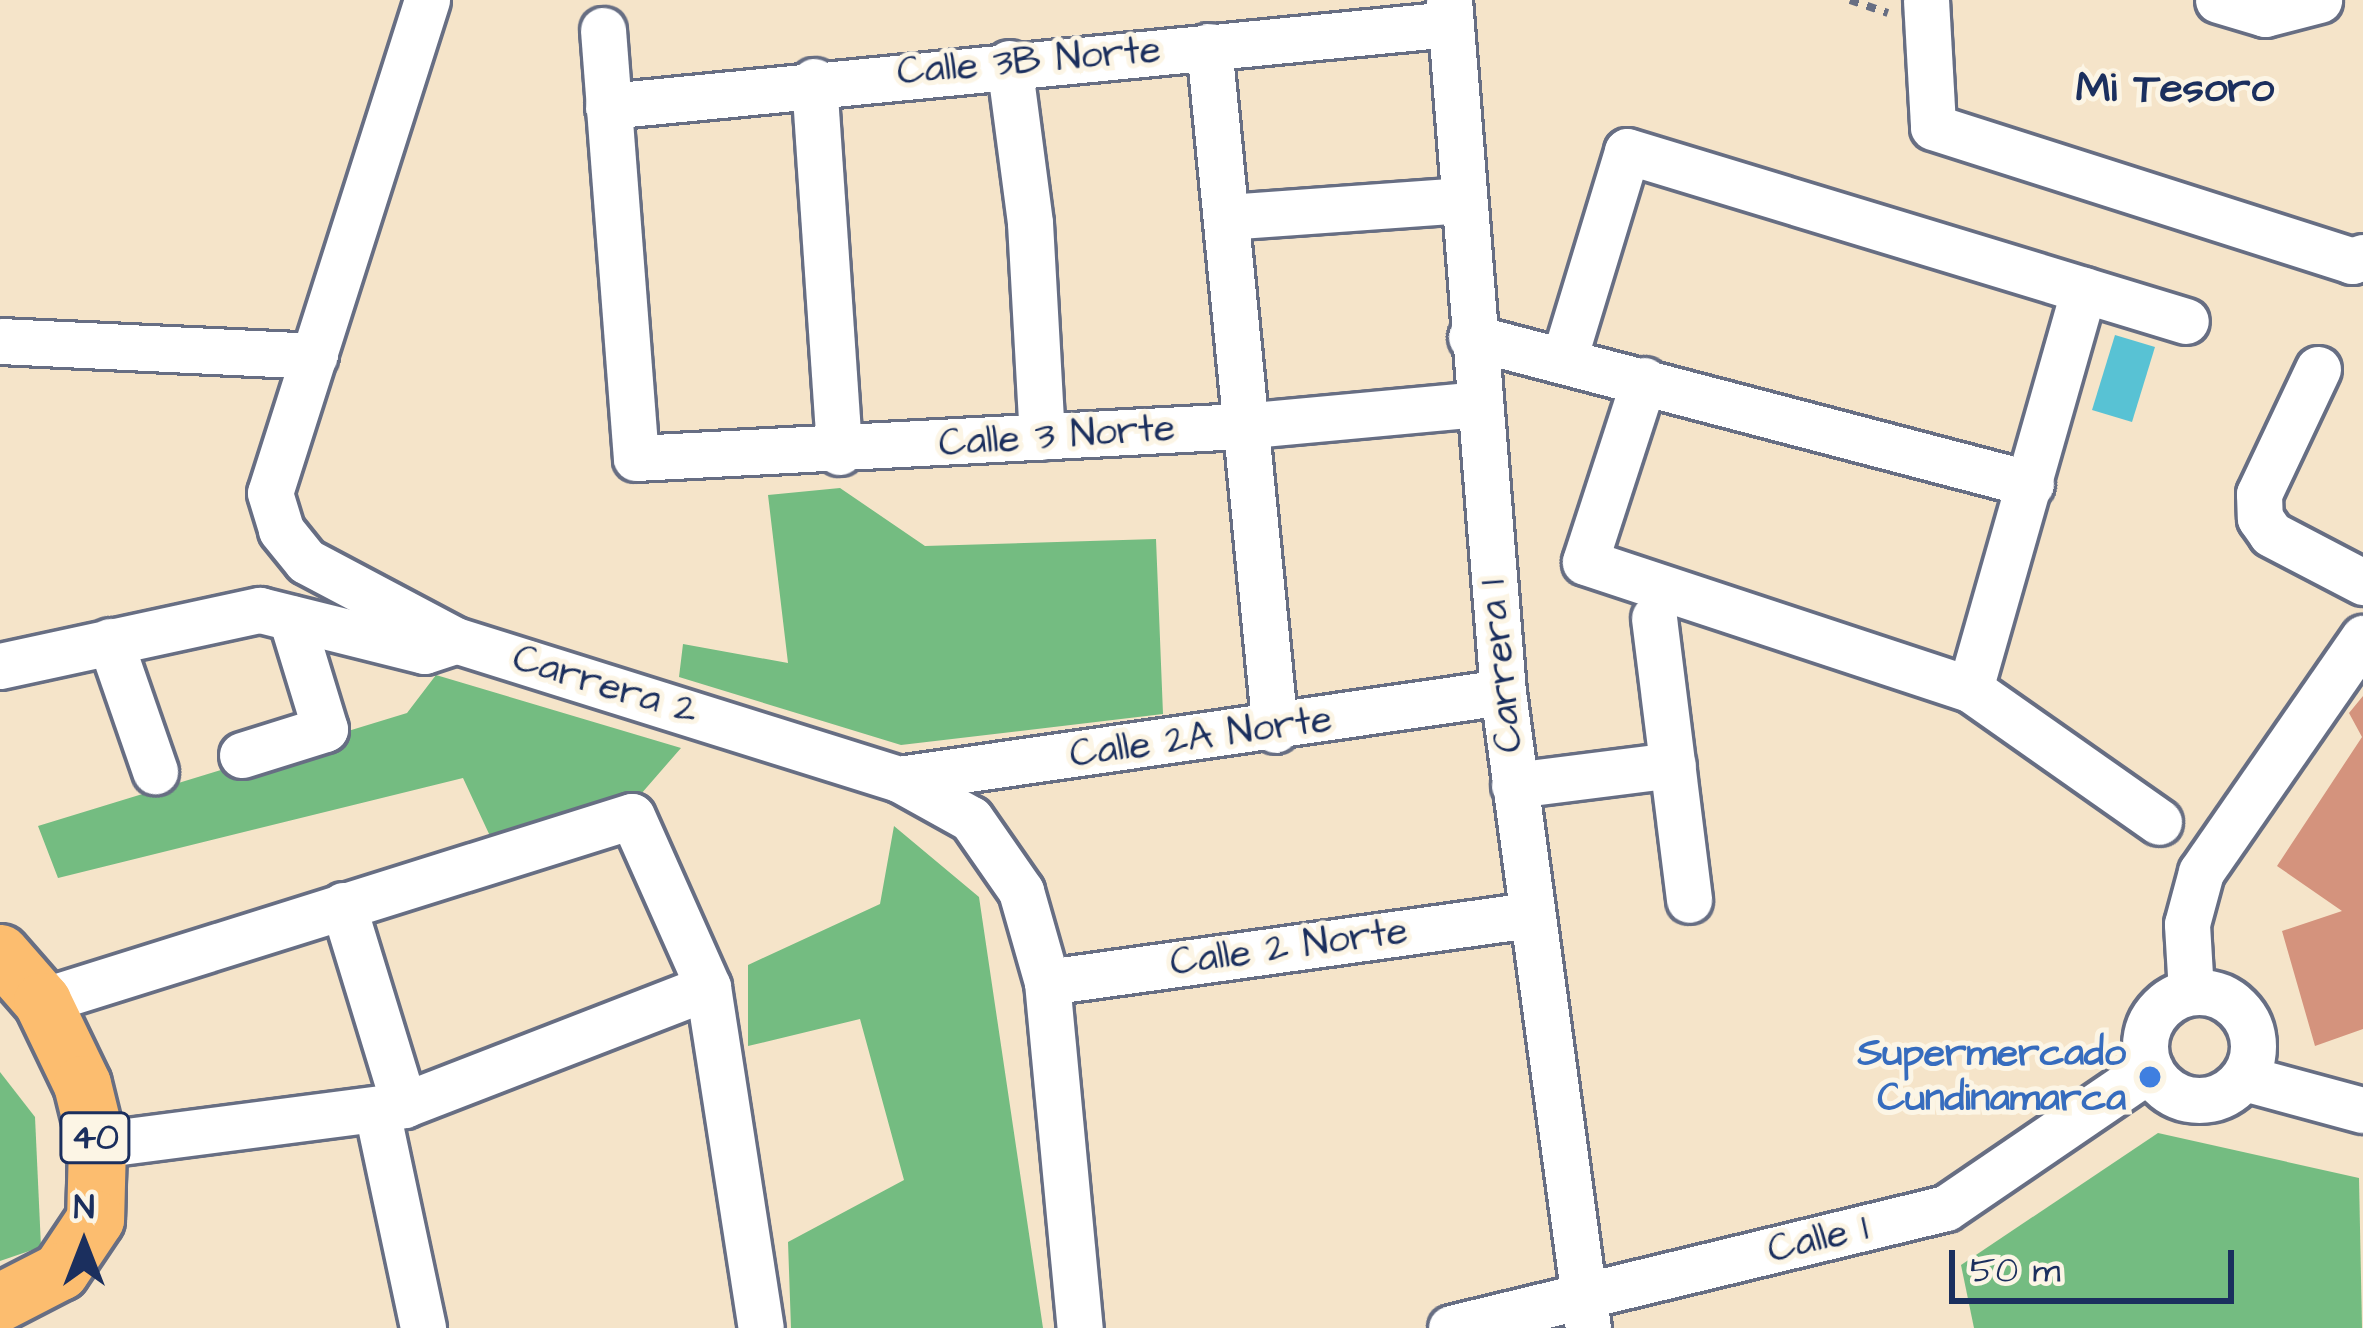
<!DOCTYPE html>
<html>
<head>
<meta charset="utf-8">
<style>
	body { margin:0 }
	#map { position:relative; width:2363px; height:1328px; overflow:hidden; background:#f5e4c9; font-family:"Architects Daughter",sans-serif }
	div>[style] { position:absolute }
	.forest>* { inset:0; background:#74bc81 }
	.water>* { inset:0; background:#58c2d4 }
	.building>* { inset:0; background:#d4937d }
	.path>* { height:8px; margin-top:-4px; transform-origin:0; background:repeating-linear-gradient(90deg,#676e83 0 9px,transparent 0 18px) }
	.roads { filter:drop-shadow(3px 0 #676e83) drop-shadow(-3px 0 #676e83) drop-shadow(0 3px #676e83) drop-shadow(0 -3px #676e83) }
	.minor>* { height:45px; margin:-22.5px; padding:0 22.5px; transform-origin:22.5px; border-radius:22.5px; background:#fff }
	.minor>.ring { margin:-22.5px; padding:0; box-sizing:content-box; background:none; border:45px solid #fff; border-radius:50% }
	.major>* { height:57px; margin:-28.5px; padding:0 28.5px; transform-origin:28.5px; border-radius:28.5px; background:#fcbd6f }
	.dots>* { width:33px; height:33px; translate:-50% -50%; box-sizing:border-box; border:6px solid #fcf5e5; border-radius:50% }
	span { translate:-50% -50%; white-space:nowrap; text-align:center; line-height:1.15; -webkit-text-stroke:10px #fcf5e5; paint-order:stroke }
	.shield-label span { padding:3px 9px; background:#fcf5e5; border:3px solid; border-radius:9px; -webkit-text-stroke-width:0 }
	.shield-label { font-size:36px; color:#1b2f5e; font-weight:700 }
	.street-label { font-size:39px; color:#1b2f5e }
	.shop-label { font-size:39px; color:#366cbe; font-weight:700 }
	.right { translate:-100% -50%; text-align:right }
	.neighbourhood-label { font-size:42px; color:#1b2f5e; font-weight:700 }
	.north { position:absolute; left:24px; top:1184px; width:120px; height:120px; -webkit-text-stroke:9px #fcf5e5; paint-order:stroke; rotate:0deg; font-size:33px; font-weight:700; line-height:48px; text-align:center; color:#1b2f5e }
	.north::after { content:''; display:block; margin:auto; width:42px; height:54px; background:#1b2f5e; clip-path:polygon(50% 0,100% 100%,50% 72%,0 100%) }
	.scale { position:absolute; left:1949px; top:1250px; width:285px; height:54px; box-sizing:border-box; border:6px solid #1b2f5e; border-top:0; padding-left:15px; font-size:36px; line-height:42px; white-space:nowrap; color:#1b2f5e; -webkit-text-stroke:9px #fcf5e5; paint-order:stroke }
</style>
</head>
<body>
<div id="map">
	<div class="forest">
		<i style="clip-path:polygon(840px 488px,925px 546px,1156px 539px,1163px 714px,901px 745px,679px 677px,683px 644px,788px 663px,768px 495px)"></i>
		<i style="clip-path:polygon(436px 675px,681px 748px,634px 802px,490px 836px,463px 778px,58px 878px,38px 826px,407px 713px)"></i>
		<i style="clip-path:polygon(894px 826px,979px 897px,1043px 1328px,791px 1328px,788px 1242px,904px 1180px,860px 1019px,748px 1046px,748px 965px,880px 904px)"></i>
		<i style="clip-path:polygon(0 1072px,35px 1117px,41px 1247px,0 1261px)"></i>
		<i style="clip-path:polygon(2158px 1133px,2359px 1178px,2362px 1328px,1974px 1328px,1961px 1265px)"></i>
	</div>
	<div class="water">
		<i style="clip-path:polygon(2115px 335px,2155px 347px,2132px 422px,2092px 410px)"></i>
	</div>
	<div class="building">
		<i style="clip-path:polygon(2363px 696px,2363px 1029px,2315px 1046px,2282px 931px,2342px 911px,2277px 866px,2362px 737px,2349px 713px)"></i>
	</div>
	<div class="path">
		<i style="left:1850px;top:0;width:40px;rotate:18.9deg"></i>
	</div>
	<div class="roads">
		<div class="minor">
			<i style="left:427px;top:0;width:517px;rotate:107.66deg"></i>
			<i style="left:270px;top:493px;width:39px;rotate:73deg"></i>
			<i style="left:281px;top:530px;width:40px;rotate:51deg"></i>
			<i style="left:306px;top:561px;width:169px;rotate:27.9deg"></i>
			<i style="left:455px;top:640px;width:465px;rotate:17.4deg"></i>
			<i style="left:899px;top:779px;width:82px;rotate:29.1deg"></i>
			<i style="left:971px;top:819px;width:88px;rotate:55.2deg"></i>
			<i style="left:1021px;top:891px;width:95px;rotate:74.1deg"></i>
			<i style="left:1047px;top:982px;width:348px;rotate:84.6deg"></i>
			<i style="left:1449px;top:0;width:694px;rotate:85.54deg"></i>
			<i style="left:1503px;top:692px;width:642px;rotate:82.39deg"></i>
			<i style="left:1926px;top:0;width:127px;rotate:86.8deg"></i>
			<i style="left:1933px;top:127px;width:440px;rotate:17.7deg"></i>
			<i style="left:2352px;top:261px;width:12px;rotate:-20deg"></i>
			<i style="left:2218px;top:0;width:49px;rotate:16.6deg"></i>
			<i style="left:2265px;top:14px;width:56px;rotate:-14.5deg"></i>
			<i style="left:603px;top:30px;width:429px;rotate:85.6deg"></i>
			<i style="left:636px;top:458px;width:606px;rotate:-3.03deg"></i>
			<i style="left:1241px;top:426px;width:237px;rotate:-5.3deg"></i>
			<i style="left:1209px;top:46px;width:687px;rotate:84.49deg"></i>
			<i style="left:1009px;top:63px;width:161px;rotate:82.5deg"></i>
			<i style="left:1030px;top:223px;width:214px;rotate:86.8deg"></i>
			<i style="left:814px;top:81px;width:372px;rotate:86.1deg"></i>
			<i style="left:608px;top:106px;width:846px;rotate:-5.56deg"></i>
			<i style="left:1226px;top:217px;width:237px;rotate:-4.1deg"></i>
			<i style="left:1471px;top:337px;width:579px;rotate:14.71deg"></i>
			<i style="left:0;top:341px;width:315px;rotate:2.7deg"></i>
			<i style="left:1564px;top:359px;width:217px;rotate:-73.1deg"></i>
			<i style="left:1627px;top:151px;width:584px;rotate:16.92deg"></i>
			<i style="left:2318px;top:369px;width:138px;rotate:115.3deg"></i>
			<i style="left:2259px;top:494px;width:24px;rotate:88deg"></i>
			<i style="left:2260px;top:518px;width:19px;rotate:55deg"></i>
			<i style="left:2271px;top:534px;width:104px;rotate:27.6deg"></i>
			<i style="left:1644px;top:380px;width:191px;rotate:108deg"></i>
			<i style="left:1585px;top:562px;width:405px;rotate:18.3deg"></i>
			<i style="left:1970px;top:689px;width:231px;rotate:35.1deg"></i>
			<i style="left:1654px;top:618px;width:284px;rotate:82.9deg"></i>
			<i style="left:110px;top:641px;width:138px;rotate:70.9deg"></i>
			<i style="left:0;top:666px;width:266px;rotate:-12.2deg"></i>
			<i style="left:260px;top:610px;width:169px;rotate:14deg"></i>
			<i style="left:424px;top:651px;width:28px;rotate:-18deg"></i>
			<i style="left:1970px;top:689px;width:415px;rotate:-74.1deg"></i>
			<i style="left:242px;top:755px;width:87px;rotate:-17.4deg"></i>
			<i style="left:325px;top:729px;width:116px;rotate:-107deg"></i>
			<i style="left:899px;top:779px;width:610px;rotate:-8.2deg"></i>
			<i style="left:1514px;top:785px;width:160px;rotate:-7.2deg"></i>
			<i style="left:343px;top:905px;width:209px;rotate:73deg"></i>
			<i style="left:1047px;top:982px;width:488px;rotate:-7.9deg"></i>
			<i class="ring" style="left:2145px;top:992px;width:63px;height:63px"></i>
			<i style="left:2191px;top:992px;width:68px;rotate:-93.4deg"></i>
			<i style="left:2187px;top:924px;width:54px;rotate:-74.9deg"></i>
			<i style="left:2201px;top:872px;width:285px;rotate:-55.3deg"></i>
			<i style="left:42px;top:1001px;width:618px;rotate:-17.41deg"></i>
			<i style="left:632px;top:816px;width:187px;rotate:66deg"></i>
			<i style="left:708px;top:987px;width:345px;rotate:81.2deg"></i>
			<i style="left:2244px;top:1078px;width:123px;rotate:15.1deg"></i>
			<i style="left:377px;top:1111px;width:222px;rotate:78deg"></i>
			<i style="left:97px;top:1145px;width:310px;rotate:-7.4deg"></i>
			<i style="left:404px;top:1105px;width:326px;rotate:-21.2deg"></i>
			<i style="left:1451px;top:1328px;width:509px;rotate:-13.63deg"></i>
			<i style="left:1946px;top:1208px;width:247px;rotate:-34.3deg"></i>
		</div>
		<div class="major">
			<i style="left:0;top:953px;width:64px;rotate:48.8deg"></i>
			<i style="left:42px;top:1001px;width:92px;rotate:64.3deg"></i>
			<i style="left:82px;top:1084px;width:63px;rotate:76.2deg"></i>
			<i style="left:97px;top:1145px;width:74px;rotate:91.5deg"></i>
			<i style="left:95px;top:1219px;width:63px;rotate:123.9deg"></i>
			<i style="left:60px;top:1271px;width:68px;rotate:152.7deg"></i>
		</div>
	</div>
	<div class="dots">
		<i style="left:2150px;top:1077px;background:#3f7fe0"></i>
	</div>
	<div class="shield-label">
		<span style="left:95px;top:1138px">40</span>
	</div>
	<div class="street-label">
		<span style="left:1029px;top:62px;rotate:-5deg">Calle 3B Norte</span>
		<span style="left:1057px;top:437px;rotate:-4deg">Calle 3 Norte</span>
		<span style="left:1502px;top:666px;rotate:-96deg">Carrera 1</span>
		<span style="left:605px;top:686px;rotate:17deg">Carrera 2</span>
		<span style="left:1201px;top:738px;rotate:-8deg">Calle 2A Norte</span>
		<span style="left:1289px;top:948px;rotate:-8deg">Calle 2 Norte</span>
		<span style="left:1818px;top:1240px;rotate:-14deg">Calle 1</span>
	</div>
	<div class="shop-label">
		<span class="right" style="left:2126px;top:1077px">Supermercado<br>Cundinamarca</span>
	</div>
	<div class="neighbourhood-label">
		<span style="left:2175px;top:89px">Mi Tesoro</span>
	</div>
	<div class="north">N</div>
	<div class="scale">50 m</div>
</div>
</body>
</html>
